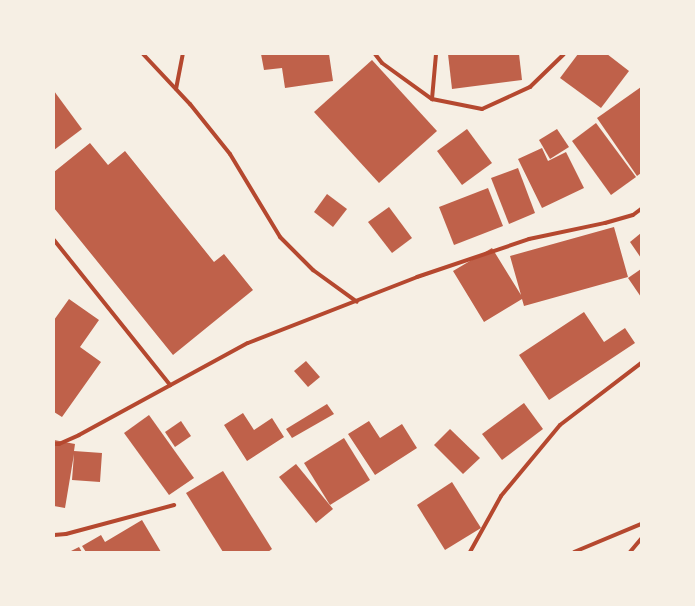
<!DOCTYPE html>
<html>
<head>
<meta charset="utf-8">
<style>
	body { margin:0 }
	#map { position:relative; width:695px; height:606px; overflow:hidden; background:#f6efe4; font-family:"Golos Text",sans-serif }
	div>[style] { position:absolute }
	.building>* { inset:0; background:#bf614a }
	.minor>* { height:4px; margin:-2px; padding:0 2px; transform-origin:2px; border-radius:2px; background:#b5482f }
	span { translate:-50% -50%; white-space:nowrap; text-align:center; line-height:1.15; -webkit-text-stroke:3px #f6efe4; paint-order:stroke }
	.frame { position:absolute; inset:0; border:55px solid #f6efe4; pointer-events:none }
</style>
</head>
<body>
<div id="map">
	<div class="building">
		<i style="clip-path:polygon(261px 54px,329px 54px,333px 81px,285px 88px,282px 68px,264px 70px)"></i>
		<i style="clip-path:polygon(448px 54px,519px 54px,522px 80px,452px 89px)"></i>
		<i style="clip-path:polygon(578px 54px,607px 54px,629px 71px,601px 108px,560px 78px)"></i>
		<i style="clip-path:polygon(372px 60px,437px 131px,379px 183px,314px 112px)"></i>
		<i style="clip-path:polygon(641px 87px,641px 173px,637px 176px,597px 118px)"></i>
		<i style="clip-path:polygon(54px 91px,82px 129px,54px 150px)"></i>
		<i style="clip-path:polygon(596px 123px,636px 177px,611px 195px,572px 141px)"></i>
		<i style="clip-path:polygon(467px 129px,492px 163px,462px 185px,437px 151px)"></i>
		<i style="clip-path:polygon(557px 129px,569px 147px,550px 159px,539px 140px)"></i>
		<i style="clip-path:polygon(90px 143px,108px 165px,125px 151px,214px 262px,224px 254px,253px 290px,173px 355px,54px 208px,54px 172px)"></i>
		<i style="clip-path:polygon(542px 148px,548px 161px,566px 152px,584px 188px,542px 208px,518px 159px)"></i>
		<i style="clip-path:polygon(518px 168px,535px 213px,509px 224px,491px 178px)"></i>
		<i style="clip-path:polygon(488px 188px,503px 226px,454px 245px,439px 207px)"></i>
		<i style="clip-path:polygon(327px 194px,347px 209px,333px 227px,314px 212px)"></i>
		<i style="clip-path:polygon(389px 207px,412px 238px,392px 253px,368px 222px)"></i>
		<i style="clip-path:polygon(614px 227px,628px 277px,524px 306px,522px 299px,484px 322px,453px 271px,492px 248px,521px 295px,510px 256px)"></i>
		<i style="clip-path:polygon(641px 233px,641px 258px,630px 242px)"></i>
		<i style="clip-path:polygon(641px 269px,641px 297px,628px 278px)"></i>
		<i style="clip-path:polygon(69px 299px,99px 320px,80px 347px,101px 362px,62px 417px,54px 412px,54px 320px)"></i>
		<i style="clip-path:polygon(584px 312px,604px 342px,625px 328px,635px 343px,549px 400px,519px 355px)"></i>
		<i style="clip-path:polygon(306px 361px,320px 377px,308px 387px,294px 371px)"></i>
		<i style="clip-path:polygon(524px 403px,543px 429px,502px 460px,482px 434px)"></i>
		<i style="clip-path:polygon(327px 404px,334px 414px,292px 438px,286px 429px)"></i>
		<i style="clip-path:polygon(243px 413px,254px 430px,272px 418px,284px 437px,247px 461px,224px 425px)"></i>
		<i style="clip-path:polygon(149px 415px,194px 478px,169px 495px,124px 433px)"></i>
		<i style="clip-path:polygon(181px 421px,191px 436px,175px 447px,165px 432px)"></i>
		<i style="clip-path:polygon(369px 421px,380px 438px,402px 424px,417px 448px,375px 475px,348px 434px)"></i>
		<i style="clip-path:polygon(450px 429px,480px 458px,463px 474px,434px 445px)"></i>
		<i style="clip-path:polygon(344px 438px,370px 480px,330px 505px,304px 463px)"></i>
		<i style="clip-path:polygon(54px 440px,75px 444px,74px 451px,102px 453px,100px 482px,72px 480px,74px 454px,65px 508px,54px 506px)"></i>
		<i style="clip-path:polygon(296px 464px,333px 509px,316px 523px,279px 477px)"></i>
		<i style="clip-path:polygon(223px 471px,272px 549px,268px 552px,223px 552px,186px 493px)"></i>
		<i style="clip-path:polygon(452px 482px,481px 528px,445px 550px,417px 505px)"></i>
		<i style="clip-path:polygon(142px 520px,161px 552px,86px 552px,82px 546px,101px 535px,105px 542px)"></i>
		<i style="clip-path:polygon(79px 547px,82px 552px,69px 552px)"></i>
	</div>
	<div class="minor">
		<i style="left:143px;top:54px;width:69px;rotate:46.8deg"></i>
		<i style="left:190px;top:104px;width:64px;rotate:51.3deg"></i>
		<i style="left:230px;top:154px;width:97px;rotate:58.9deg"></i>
		<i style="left:280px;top:237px;width:47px;rotate:45deg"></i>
		<i style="left:313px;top:270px;width:54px;rotate:36deg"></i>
		<i style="left:375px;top:54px;width:11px;rotate:52deg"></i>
		<i style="left:382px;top:63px;width:62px;rotate:35.8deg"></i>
		<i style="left:432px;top:99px;width:51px;rotate:11.3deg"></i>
		<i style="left:482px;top:109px;width:53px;rotate:-24.6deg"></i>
		<i style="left:530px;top:87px;width:47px;rotate:-44.1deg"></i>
		<i style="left:176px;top:89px;width:36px;rotate:-79deg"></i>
		<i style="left:432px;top:99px;width:45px;rotate:-84.9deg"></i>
		<i style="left:54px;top:240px;width:186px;rotate:51.3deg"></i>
		<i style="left:54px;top:444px;width:5px"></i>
		<i style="left:59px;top:444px;width:22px;rotate:-24deg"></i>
		<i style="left:79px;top:435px;width:192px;rotate:-28.6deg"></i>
		<i style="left:248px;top:343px;width:181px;rotate:-21.3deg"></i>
		<i style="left:417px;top:277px;width:118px;rotate:-18.7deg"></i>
		<i style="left:529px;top:239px;width:78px;rotate:-11.9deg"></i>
		<i style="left:605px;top:223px;width:29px;rotate:-16deg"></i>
		<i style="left:633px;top:215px;width:10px;rotate:-37deg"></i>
		<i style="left:54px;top:535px;width:12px;rotate:-5deg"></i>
		<i style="left:66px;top:534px;width:112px;rotate:-15deg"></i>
		<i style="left:470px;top:552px;width:64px;rotate:-61deg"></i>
		<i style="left:501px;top:496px;width:92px;rotate:-50.3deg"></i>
		<i style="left:560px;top:425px;width:102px;rotate:-37.4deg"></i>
		<i style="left:574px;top:552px;width:73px;rotate:-22.7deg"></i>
		<i style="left:630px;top:552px;width:17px;rotate:-50deg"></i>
	</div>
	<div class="frame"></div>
</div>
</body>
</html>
